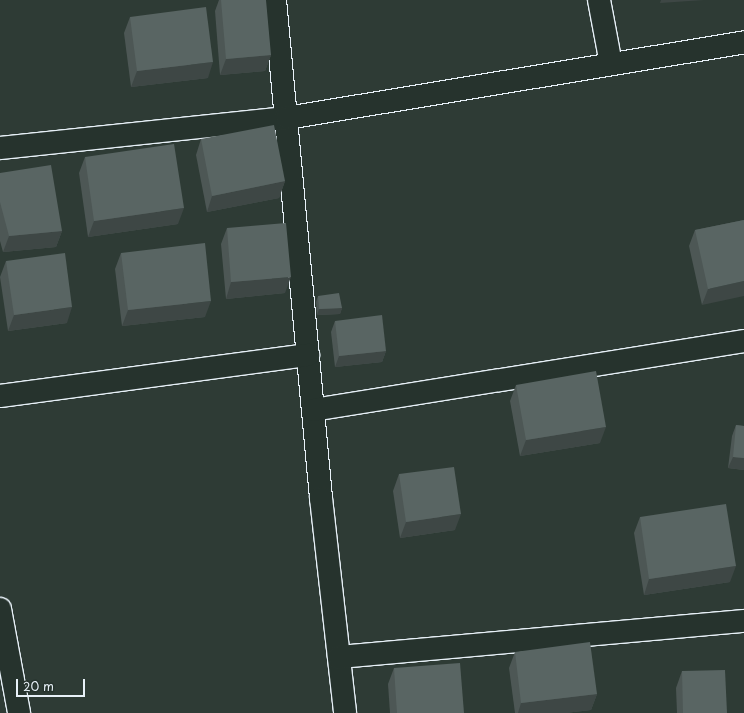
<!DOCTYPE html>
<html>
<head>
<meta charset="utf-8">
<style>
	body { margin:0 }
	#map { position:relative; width:744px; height:713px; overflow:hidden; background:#2e3b35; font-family:"Playpen Sans",sans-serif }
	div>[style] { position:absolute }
	.roads { filter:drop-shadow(1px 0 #e8f1f8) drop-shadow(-1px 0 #e8f1f8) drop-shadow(0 1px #e8f1f8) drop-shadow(0 -1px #e8f1f8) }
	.street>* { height:22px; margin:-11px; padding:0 11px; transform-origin:11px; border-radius:11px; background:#26332d }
	.wall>* { inset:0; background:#4d5755 }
	.shaded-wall>* { inset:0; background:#3e4745 }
	.building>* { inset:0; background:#596563 }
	span { translate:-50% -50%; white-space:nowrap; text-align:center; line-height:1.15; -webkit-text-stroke:3px #26332d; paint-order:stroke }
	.scale { position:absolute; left:16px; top:679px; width:69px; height:18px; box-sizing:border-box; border:2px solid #e8f1f8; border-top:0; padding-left:5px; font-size:12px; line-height:14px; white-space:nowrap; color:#e8f1f8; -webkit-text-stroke:3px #26332d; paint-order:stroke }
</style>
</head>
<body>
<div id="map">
	<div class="roads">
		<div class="street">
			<i style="left:275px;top:0;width:500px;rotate:84.72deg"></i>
			<i style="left:321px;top:498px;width:216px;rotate:83.6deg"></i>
			<i style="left:599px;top:0;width:65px;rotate:79.4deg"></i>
			<i style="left:0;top:148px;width:289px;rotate:-6deg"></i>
			<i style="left:287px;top:118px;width:463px;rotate:-9.4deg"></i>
			<i style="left:0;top:396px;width:311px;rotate:-7.6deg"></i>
			<i style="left:313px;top:410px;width:436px;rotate:-9.1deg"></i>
			<i style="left:0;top:609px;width:106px;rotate:79.6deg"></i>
			<i style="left:339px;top:657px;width:407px;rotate:-5.1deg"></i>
		</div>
	</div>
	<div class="wall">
		<i style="clip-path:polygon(219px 0,221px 0,271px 55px,265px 71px,220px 75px,215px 11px)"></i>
		<i style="clip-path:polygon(130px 17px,208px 78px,131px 87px,124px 33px)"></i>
		<i style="clip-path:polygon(201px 139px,285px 181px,279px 198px,207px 212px,196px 155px)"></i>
		<i style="clip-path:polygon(85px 157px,178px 224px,88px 237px,79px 173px)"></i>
		<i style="clip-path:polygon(0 173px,62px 231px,56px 247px,3px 252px,0 241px)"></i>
		<i style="clip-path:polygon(744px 220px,702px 305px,689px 246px,695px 230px)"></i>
		<i style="clip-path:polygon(227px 228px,285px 293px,226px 299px,221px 244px)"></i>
		<i style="clip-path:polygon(121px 253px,205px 317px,122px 326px,115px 269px)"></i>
		<i style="clip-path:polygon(6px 261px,67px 323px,8px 331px,0 277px)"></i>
		<i style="clip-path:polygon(318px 296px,342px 308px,340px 314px,317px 315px,316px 302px)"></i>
		<i style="clip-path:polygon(335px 321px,386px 351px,382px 362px,335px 367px,331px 332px)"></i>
		<i style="clip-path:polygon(516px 385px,600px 443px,520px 456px,510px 401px)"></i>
		<i style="clip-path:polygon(736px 425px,744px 426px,744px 470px,728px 468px,732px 436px)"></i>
		<i style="clip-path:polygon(399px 474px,455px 530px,400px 538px,393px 491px)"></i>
		<i style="clip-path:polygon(640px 517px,730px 582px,644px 595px,634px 533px)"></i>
		<i style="clip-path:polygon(515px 652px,597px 694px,591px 710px,565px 713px,515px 713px,509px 668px)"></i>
		<i style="clip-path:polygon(394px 668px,464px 713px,390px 713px,388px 684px)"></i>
		<i style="clip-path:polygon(682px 671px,727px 713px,677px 713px,676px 688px)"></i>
	</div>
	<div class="shaded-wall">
		<i style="clip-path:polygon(661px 0,704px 0,660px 3px)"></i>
		<i style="clip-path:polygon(271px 55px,265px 71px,220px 75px,226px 59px)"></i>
		<i style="clip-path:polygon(213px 62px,208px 78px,131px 87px,137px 71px)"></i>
		<i style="clip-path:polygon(285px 181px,279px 198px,207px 212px,212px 196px)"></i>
		<i style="clip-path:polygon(184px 208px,178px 224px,88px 237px,94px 221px)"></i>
		<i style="clip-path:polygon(62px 231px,56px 247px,3px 252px,9px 236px)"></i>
		<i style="clip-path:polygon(291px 277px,285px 293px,226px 299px,231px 282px)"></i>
		<i style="clip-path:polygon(744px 281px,744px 296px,702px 305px,708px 289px)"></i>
		<i style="clip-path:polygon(211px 301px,205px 317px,122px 326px,128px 310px)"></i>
		<i style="clip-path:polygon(72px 307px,67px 323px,8px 331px,14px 315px)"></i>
		<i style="clip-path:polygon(342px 308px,340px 314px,317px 315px,319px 309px)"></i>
		<i style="clip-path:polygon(386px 351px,382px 362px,335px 367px,339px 356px)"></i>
		<i style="clip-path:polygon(606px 427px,600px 443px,520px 456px,526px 440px)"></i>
		<i style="clip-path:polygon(733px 457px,744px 458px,744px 470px,728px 468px)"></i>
		<i style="clip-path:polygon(461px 514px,455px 530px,400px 538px,406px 522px)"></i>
		<i style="clip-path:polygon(736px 566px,730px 582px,644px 595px,649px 579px)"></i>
		<i style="clip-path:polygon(597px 694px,591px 710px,565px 713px,518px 713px,521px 703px)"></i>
	</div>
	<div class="building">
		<i style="clip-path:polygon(221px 0,266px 0,271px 55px,226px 59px)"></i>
		<i style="clip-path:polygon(206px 7px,213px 62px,137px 71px,130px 17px)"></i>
		<i style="clip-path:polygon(274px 125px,285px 181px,212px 196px,201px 139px)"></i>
		<i style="clip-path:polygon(174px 144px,184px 208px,94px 221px,85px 157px)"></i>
		<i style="clip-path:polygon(51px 165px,62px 231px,9px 236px,0 202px,0 173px)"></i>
		<i style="clip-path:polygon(744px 220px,744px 281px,708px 289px,695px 230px)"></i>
		<i style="clip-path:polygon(286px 223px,291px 277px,231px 282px,227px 228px)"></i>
		<i style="clip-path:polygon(205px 243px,211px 301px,128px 310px,121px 253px)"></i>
		<i style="clip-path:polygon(65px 253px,72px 307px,14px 315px,6px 261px)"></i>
		<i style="clip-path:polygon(339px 293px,342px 308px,319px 309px,318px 296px)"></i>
		<i style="clip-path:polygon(382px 315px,386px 351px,339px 356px,335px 321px)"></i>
		<i style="clip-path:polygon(596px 371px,606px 427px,526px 440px,516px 385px)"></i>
		<i style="clip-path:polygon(736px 425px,744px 426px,744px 458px,733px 457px)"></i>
		<i style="clip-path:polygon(454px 467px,461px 514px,406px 522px,399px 474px)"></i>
		<i style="clip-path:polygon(726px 504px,736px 566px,649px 579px,640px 517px)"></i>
		<i style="clip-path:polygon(590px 642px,597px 694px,521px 703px,515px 652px)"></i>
		<i style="clip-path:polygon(460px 663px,464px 713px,397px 713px,394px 668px)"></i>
		<i style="clip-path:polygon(725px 670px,727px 713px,683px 713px,682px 671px)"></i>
	</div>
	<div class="scale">20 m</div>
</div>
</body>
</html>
